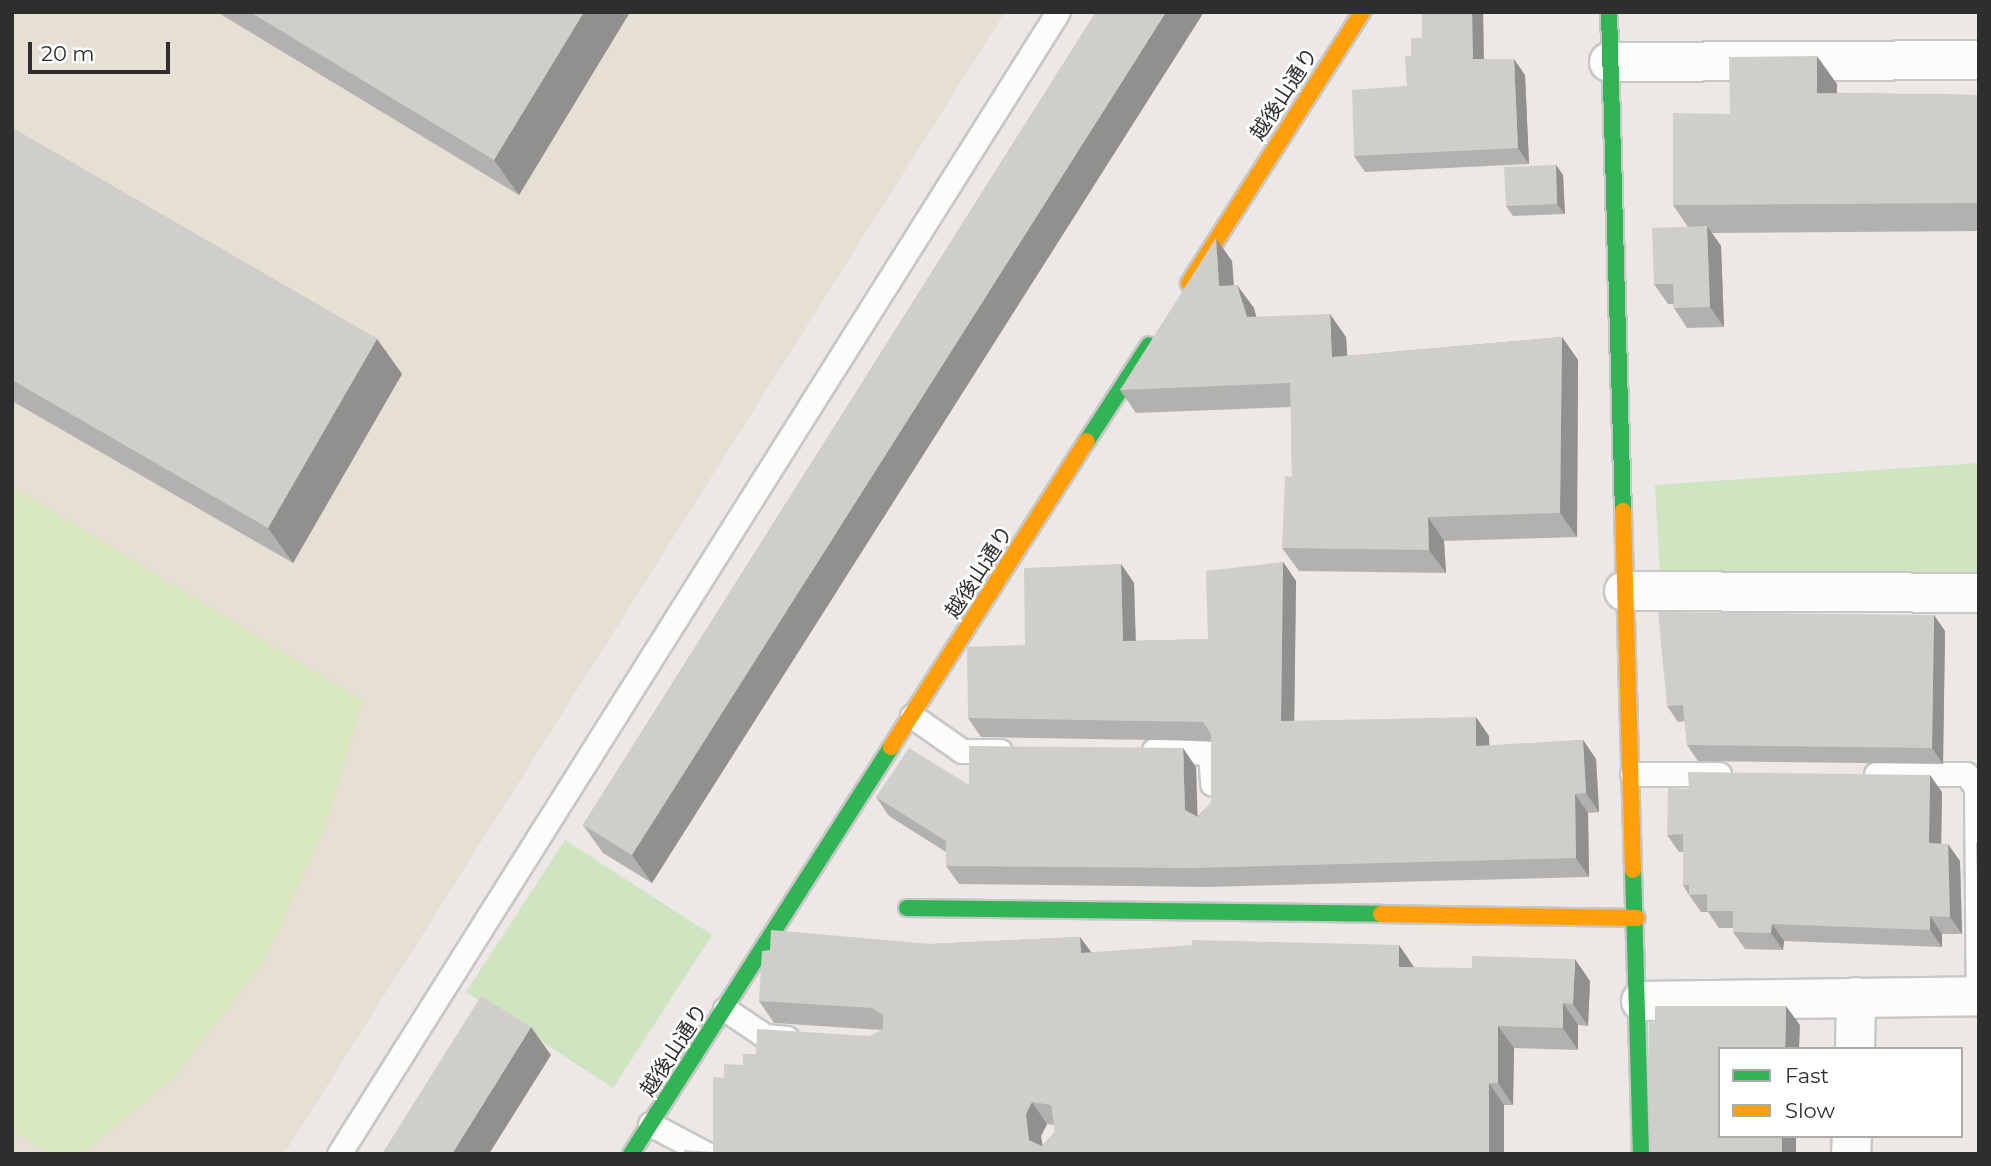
<!DOCTYPE html>
<html>
<head>
<meta charset="utf-8">
<style>
	body { margin:0 }
	#map { position:relative; width:1991px; height:1166px; overflow:hidden; background:#ebe8e5; font-family:Montserrat,"Noto Sans JP",sans-serif }
	div>[style] { position:absolute }
	.education>* { inset:0; background:#e5dfd4 }
	.green>* { inset:0; background:#cfe4c0 }
	.pitch>* { inset:0; background:#d8e7be }
	.roads { filter:drop-shadow(2px 0 #c8c6c7) drop-shadow(-2px 0 #c8c6c7) drop-shadow(0 2px #c8c6c7) drop-shadow(0 -2px #c8c6c7) }
	.lane>* { height:23px; margin:-11.5px; padding:0 11.5px; transform-origin:11.5px; border-radius:11.5px; background:#fcfcfb }
	.street>* { height:38px; margin:-19px; padding:0 19px; transform-origin:19px; border-radius:19px; background:#fcfcfb }
	.fast>* { height:16px; margin:-8px; padding:0 8px; transform-origin:8px; border-radius:8px; background:#30b455 }
	.slow>* { height:16px; margin:-8px; padding:0 8px; transform-origin:8px; border-radius:8px; background:#ff9f0a }
	.wall>* { inset:0; background:#b3b1af }
	.shaded-wall>* { inset:0; background:#92908e }
	.building>* { inset:0; background:#d0cecb }
	span { translate:-50% -50%; white-space:nowrap; text-align:center; line-height:1.15; -webkit-text-stroke:5px #fff; paint-order:stroke }
	.street-label { font-size:21px; color:#2e2e2e }
	.frame { position:absolute; inset:0; border:14px solid #2e2e2e; pointer-events:none }
	.legend { position:absolute; left:1718px; top:1047px; width:245px; height:91px; box-sizing:border-box; background:#fff; border:2px solid #ababab; margin:0; padding:9px 12px; list-style:none; font-size:21px; color:#2e2e2e }
	.legend li { display:flex; align-items:center; gap:14px; height:35px }
	.legend b { width:35px; border:2px solid #ababab }
	.scale { position:absolute; left:28px; top:42px; width:142px; height:32px; box-sizing:border-box; border:4px solid #2e2e2e; border-top:0; padding-left:9px; font-size:21px; line-height:24px; white-space:nowrap; color:#2e2e2e; -webkit-text-stroke:5px #fff; paint-order:stroke }
</style>
</head>
<body>
<div id="map">
	<div class="education">
		<i style="clip-path:polygon(12px 12px,1005px 12px,284px 1154px,12px 1154px)"></i>
	</div>
	<div class="green">
		<i style="clip-path:polygon(1979px 463px,1979px 578px,1660px 576px,1655px 485px)"></i>
		<i style="clip-path:polygon(565px 840px,712px 935px,613px 1088px,466px 992px)"></i>
	</div>
	<div class="pitch">
		<i style="clip-path:polygon(12px 486px,363px 701px,326px 825px,265px 960px,175px 1077px,82px 1154px,50px 1154px,12px 1131px)"></i>
	</div>
	<div class="roads">
		<div class="lane">
			<i style="left:912px;top:716px;width:61px;rotate:35deg"></i>
			<i style="left:962px;top:751px;width:38px"></i>
			<i style="left:1154px;top:750px;width:56px;rotate:3.1deg"></i>
			<i style="left:1210px;top:753px;width:31px;rotate:86deg"></i>
			<i style="left:1632px;top:774px;width:87px"></i>
			<i style="left:1876px;top:774px;width:90px"></i>
			<i style="left:1966px;top:774px;width:16px;rotate:52deg"></i>
			<i style="left:1976px;top:787px;width:209px;rotate:89.5deg"></i>
			<i style="left:725px;top:1009px;width:48px;rotate:34deg"></i>
			<i style="left:765px;top:1036px;width:22px;rotate:5deg"></i>
			<i style="left:650px;top:1124px;width:64px;rotate:27.8deg"></i>
			<i style="left:339px;top:1154px;width:1349px;rotate:-57.81deg"></i>
		</div>
		<div class="street">
			<i style="left:1609px;top:62px;width:370px;rotate:-0.3deg"></i>
			<i style="left:1624px;top:591px;width:355px;rotate:0.3deg"></i>
			<i style="left:1641px;top:1001px;width:338px;rotate:-0.8deg"></i>
			<i style="left:1855px;top:1049px;width:52px;rotate:-88.9deg"></i>
			<i style="left:1851px;top:1154px;width:18px;rotate:-87deg"></i>
		</div>
		<div class="fast">
			<i style="left:1609px;top:12px;width:499px;rotate:88.4deg"></i>
			<i style="left:1087px;top:441px;width:114px;rotate:-57.1deg"></i>
			<i style="left:1633px;top:870px;width:284px;rotate:88.4deg"></i>
			<i style="left:907px;top:908px;width:474px;rotate:0.7deg"></i>
			<i style="left:631px;top:1154px;width:483px;rotate:-57.4deg"></i>
		</div>
		<div class="slow">
			<i style="left:1189px;top:283px;width:322px;rotate:-57.4deg"></i>
			<i style="left:1623px;top:511px;width:359px;rotate:88.4deg"></i>
			<i style="left:891px;top:747px;width:363px;rotate:-57.4deg"></i>
			<i style="left:1381px;top:914px;width:256px;rotate:0.9deg"></i>
		</div>
	</div>
	<div class="wall">
		<i style="clip-path:polygon(217px 12px,630px 12px,519px 195px)"></i>
		<i style="clip-path:polygon(1096px 12px,652px 883px,603px 853px,583px 825px)"></i>
		<i style="clip-path:polygon(1422px 12px,1483px 12px,1484px 59px,1525px 75px,1529px 164px,1365px 172px,1354px 156px,1407px 86px,1411px 56px,1422px 38px)"></i>
		<i style="clip-path:polygon(1837px 84px,1837px 93px,1979px 95px,1979px 231px,1712px 233px,1721px 246px,1724px 327px,1687px 328px,1674px 308px,1673px 304px,1668px 304px,1654px 284px,1688px 227px,1673px 205px,1730px 114px)"></i>
		<i style="clip-path:polygon(12px 128px,377px 339px,402px 374px,293px 563px,12px 401px)"></i>
		<i style="clip-path:polygon(1556px 165px,1563px 175px,1565px 214px,1513px 216px,1506px 206px)"></i>
		<i style="clip-path:polygon(1232px 261px,1234px 285px,1254px 308px,1256px 317px,1346px 337px,1347px 356px,1562px 337px,1578px 360px,1577px 537px,1444px 541px,1446px 573px,1299px 571px,1282px 548px,1292px 477px,1291px 407px,1136px 413px,1120px 390px)"></i>
		<i style="clip-path:polygon(1283px 562px,1296px 581px,1294px 721px,1489px 736px,1489px 746px,1583px 740px,1596px 759px,1599px 812px,1588px 813px,1589px 877px,1205px 887px,959px 884px,946px 866px,946px 852px,889px 816px,876px 797px,969px 785px,1196px 767px,1197px 817px,1211px 803px,1211px 741px,981px 737px,968px 718px,1025px 645px,1121px 564px,1134px 583px,1136px 641px,1208px 639px)"></i>
		<i style="clip-path:polygon(1945px 631px,1943px 764px,1698px 761px,1687px 745px,1685px 721px,1678px 722px,1667px 706px)"></i>
		<i style="clip-path:polygon(1942px 792px,1941px 844px,1960px 861px,1962px 934px,1942px 934px,1942px 947px,1784px 941px,1783px 950px,1745px 949px,1733px 932px,1733px 928px,1719px 928px,1708px 912px,1701px 912px,1689px 895px,1683px 885px,1683px 852px,1679px 852px,1667px 835px)"></i>
		<i style="clip-path:polygon(evenodd,1080px 937px,1091px 952px,1414px 967px,1590px 981px,1588px 1026px,1578px 1025px,1578px 1050px,1514px 1048px,1513px 1105px,1504px 1105px,1504px 1154px,713px 1152px,724px 1078px,743px 1065px,756px 1054px,870px 1036px,882px 1030px,774px 1023px,759px 1001px,931px 944px,1080px 937px,1047px 1124px,1054px 1125px,1055px 1132px,1042px 1146px,1041px 1136px,1047px 1124px)"></i>
	</div>
	<div class="shaded-wall">
		<i style="clip-path:polygon(584px 12px,630px 12px,519px 195px,494px 160px)"></i>
		<i style="clip-path:polygon(1166px 12px,1204px 12px,652px 883px,632px 855px)"></i>
		<i style="clip-path:polygon(1472px 12px,1483px 12px,1484px 75px,1473px 59px)"></i>
		<i style="clip-path:polygon(1817px 56px,1837px 84px,1836px 121px,1817px 93px)"></i>
		<i style="clip-path:polygon(1514px 59px,1525px 75px,1529px 164px,1518px 148px)"></i>
		<i style="clip-path:polygon(1556px 165px,1563px 175px,1565px 214px,1557px 204px)"></i>
		<i style="clip-path:polygon(1707px 226px,1721px 246px,1724px 327px,1710px 307px)"></i>
		<i style="clip-path:polygon(1216px 238px,1232px 261px,1235px 309px,1219px 286px)"></i>
		<i style="clip-path:polygon(1237px 285px,1254px 308px,1263px 341px,1247px 317px)"></i>
		<i style="clip-path:polygon(1330px 314px,1346px 337px,1349px 381px,1332px 357px)"></i>
		<i style="clip-path:polygon(1562px 337px,1578px 360px,1577px 537px,1560px 513px)"></i>
		<i style="clip-path:polygon(377px 339px,402px 374px,293px 563px,268px 528px)"></i>
		<i style="clip-path:polygon(1428px 517px,1444px 541px,1446px 573px,1429px 550px)"></i>
		<i style="clip-path:polygon(1283px 562px,1296px 581px,1294px 740px,1281px 721px)"></i>
		<i style="clip-path:polygon(1121px 564px,1134px 583px,1136px 660px,1123px 641px)"></i>
		<i style="clip-path:polygon(1934px 615px,1945px 631px,1943px 764px,1932px 748px)"></i>
		<i style="clip-path:polygon(1476px 717px,1489px 736px,1490px 765px,1476px 746px)"></i>
		<i style="clip-path:polygon(1583px 740px,1596px 759px,1599px 812px,1586px 793px)"></i>
		<i style="clip-path:polygon(1183px 748px,1196px 767px,1198px 828px,1185px 810px)"></i>
		<i style="clip-path:polygon(1930px 775px,1942px 792px,1941px 860px,1929px 843px)"></i>
		<i style="clip-path:polygon(1575px 794px,1588px 813px,1589px 877px,1576px 858px)"></i>
		<i style="clip-path:polygon(1948px 844px,1960px 861px,1962px 934px,1950px 917px)"></i>
		<i style="clip-path:polygon(1930px 916px,1942px 934px,1942px 947px,1930px 930px)"></i>
		<i style="clip-path:polygon(1772px 924px,1784px 941px,1783px 950px,1771px 933px)"></i>
		<i style="clip-path:polygon(1080px 937px,1096px 959px,1081px 953px)"></i>
		<i style="clip-path:polygon(1399px 945px,1414px 967px,1414px 989px,1399px 967px)"></i>
		<i style="clip-path:polygon(1575px 959px,1590px 981px,1588px 1026px,1573px 1004px)"></i>
		<i style="clip-path:polygon(1563px 1003px,1578px 1025px,1578px 1050px,1563px 1028px)"></i>
		<i style="clip-path:polygon(1786px 1006px,1800px 1025px,1799px 1049px,1785px 1049px)"></i>
		<i style="clip-path:polygon(1498px 1026px,1514px 1048px,1513px 1105px,1498px 1083px)"></i>
		<i style="clip-path:polygon(531px 1027px,551px 1055px,489px 1154px,452px 1154px)"></i>
		<i style="clip-path:polygon(1489px 1083px,1504px 1105px,1504px 1154px,1489px 1154px)"></i>
		<i style="clip-path:polygon(1032px 1102px,1047px 1124px,1041px 1136px,1044px 1154px,1029px 1140px,1026px 1114px)"></i>
		<i style="clip-path:polygon(1782px 1136px,1796px 1136px,1796px 1154px,1782px 1154px)"></i>
	</div>
	<div class="building">
		<i style="clip-path:polygon(250px 12px,584px 12px,494px 160px)"></i>
		<i style="clip-path:polygon(1096px 12px,1166px 12px,632px 855px,583px 825px)"></i>
		<i style="clip-path:polygon(1422px 12px,1472px 12px,1473px 59px,1514px 59px,1518px 148px,1354px 156px,1352px 90px,1407px 86px,1405px 56px,1411px 56px,1411px 38px,1422px 38px)"></i>
		<i style="clip-path:polygon(1817px 56px,1817px 93px,1979px 95px,1979px 203px,1673px 205px,1673px 113px,1730px 114px,1729px 57px)"></i>
		<i style="clip-path:polygon(12px 128px,377px 339px,268px 528px,12px 380px)"></i>
		<i style="clip-path:polygon(1556px 165px,1557px 204px,1506px 206px,1504px 167px)"></i>
		<i style="clip-path:polygon(1707px 226px,1710px 307px,1674px 308px,1673px 284px,1654px 284px,1652px 228px)"></i>
		<i style="clip-path:polygon(1216px 238px,1219px 286px,1237px 285px,1247px 317px,1330px 314px,1332px 357px,1562px 337px,1560px 513px,1428px 517px,1429px 550px,1282px 548px,1285px 476px,1292px 477px,1290px 383px,1120px 390px)"></i>
		<i style="clip-path:polygon(1283px 562px,1281px 721px,1476px 717px,1476px 746px,1583px 740px,1586px 793px,1575px 794px,1576px 858px,1192px 868px,946px 866px,946px 841px,876px 797px,909px 748px,969px 785px,969px 746px,1183px 748px,1185px 810px,1198px 817px,1211px 803px,1211px 734px,1203px 722px,968px 718px,967px 647px,1025px 645px,1024px 568px,1121px 564px,1123px 641px,1208px 639px,1206px 571px)"></i>
		<i style="clip-path:polygon(1658px 612px,1934px 615px,1932px 748px,1687px 745px,1683px 705px,1667px 706px)"></i>
		<i style="clip-path:polygon(1688px 772px,1930px 775px,1929px 843px,1948px 844px,1950px 917px,1930px 916px,1930px 930px,1772px 924px,1771px 933px,1733px 932px,1733px 911px,1707px 911px,1707px 894px,1689px 895px,1689px 885px,1683px 885px,1683px 834px,1667px 835px,1668px 788px,1689px 789px)"></i>
		<i style="clip-path:polygon(1976px 843px,1979px 843px,1979px 916px,1978px 916px)"></i>
		<i style="clip-path:polygon(evenodd,771px 930px,931px 944px,1080px 937px,1081px 953px,1192px 945px,1192px 940px,1399px 945px,1399px 967px,1472px 968px,1472px 956px,1575px 959px,1573px 1004px,1563px 1003px,1563px 1028px,1498px 1026px,1498px 1083px,1489px 1083px,1489px 1154px,684px 1154px,684px 1150px,713px 1152px,713px 1077px,724px 1078px,724px 1064px,743px 1065px,743px 1054px,756px 1054px,757px 1029px,870px 1036px,883px 1029px,883px 1015px,872px 1008px,759px 1001px,762px 951px,770px 950px,771px 930px,1032px 1102px,1051px 1105px,1055px 1132px,1042px 1146px,1029px 1140px,1026px 1114px,1032px 1102px)"></i>
		<i style="clip-path:polygon(481px 996px,531px 1027px,452px 1154px,382px 1154px)"></i>
		<i style="clip-path:polygon(1655px 1006px,1786px 1006px,1785px 1049px,1720px 1049px,1720px 1136px,1782px 1136px,1782px 1154px,1651px 1154px,1648px 1093px,1649px 1022px,1655px 1023px)"></i>
	</div>
	<div class="street-label">
		<span style="left:1284px;top:94px;rotate:-57deg">越後山通り</span>
		<span style="left:979px;top:572px;rotate:-57deg">越後山通り</span>
		<span style="left:674px;top:1050px;rotate:-57deg">越後山通り</span>
	</div>
	<div class="frame"></div>
	<ul class="legend">
	<li><b style="height:9px;background:#30b455"></b>Fast</li>
	<li><b style="height:9px;background:#ff9f0a"></b>Slow</li>
	</ul>
	<div class="scale">20 m</div>
</div>
</body>
</html>
